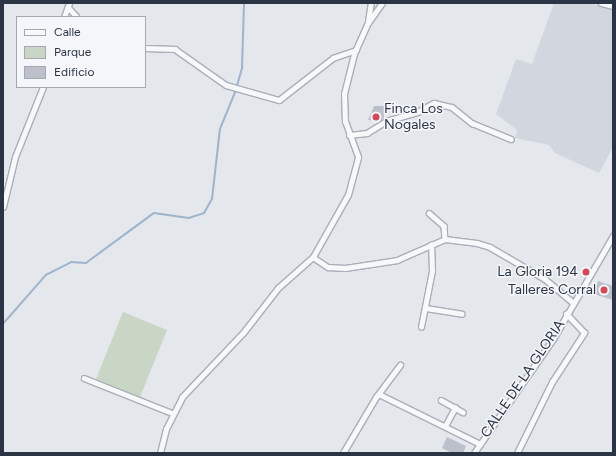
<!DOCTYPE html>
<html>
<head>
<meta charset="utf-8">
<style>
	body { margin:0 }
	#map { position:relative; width:616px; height:456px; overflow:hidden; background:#e4e7ec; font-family:Figtree,sans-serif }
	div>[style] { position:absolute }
	.built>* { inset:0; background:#d2d6de }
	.green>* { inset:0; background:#c9d6c5 }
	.stream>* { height:1.5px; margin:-0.75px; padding:0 0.75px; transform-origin:0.75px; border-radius:0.75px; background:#9fb4cc }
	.building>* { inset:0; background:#bbc0ca }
	.roads { filter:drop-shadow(1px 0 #a9aeb7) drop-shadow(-1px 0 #a9aeb7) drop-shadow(0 1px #a9aeb7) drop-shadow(0 -1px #a9aeb7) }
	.minor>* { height:4.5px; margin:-2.25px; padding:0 2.25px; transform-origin:2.25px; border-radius:2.25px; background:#f7f8fa }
	.dots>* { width:11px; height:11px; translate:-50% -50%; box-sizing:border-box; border:2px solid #f4f6f9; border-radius:50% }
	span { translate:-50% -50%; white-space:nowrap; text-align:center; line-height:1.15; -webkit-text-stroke:3px #f4f6f9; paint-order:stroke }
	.poi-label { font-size:14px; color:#2b3445 }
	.left { translate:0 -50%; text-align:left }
	.right { translate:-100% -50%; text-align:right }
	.street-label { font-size:14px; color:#2b3445 }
	.frame { position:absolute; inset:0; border:4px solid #2b3445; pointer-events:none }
	.legend { position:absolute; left:16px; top:16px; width:130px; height:72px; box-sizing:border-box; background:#f4f6f9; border:1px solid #a4a8b1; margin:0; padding:5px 7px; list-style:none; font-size:12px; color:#2b3445 }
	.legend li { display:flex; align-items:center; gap:8px; height:20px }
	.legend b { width:20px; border:1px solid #a4a8b1 }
</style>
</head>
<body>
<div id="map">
	<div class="built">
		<i style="clip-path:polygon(554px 3px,590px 3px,613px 9px,613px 147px,599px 173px,555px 153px,549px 145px,515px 138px,517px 130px,496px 114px,516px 59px,532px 64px)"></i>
	</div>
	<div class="green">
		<i style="clip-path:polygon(123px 312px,167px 330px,140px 397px,96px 379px)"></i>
	</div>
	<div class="stream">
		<i style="left:237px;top:86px;width:19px;rotate:-74deg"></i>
		<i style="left:242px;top:68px;width:65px;rotate:-88.2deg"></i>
		<i style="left:3px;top:324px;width:65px;rotate:-48.7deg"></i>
		<i style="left:46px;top:275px;width:28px;rotate:-27deg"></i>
		<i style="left:71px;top:262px;width:15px;rotate:4deg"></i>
		<i style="left:86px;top:263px;width:84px;rotate:-36.3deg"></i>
		<i style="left:154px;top:213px;width:35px;rotate:8deg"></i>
		<i style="left:189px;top:218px;width:16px;rotate:-18deg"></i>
		<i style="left:204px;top:213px;width:16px;rotate:-60deg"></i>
		<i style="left:212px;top:199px;width:70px;rotate:-83.5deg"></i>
		<i style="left:220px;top:129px;width:42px;rotate:-67.7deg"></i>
		<i style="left:3px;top:393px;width:14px;rotate:90deg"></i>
	</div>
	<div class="building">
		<i style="clip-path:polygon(374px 106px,384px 106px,384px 118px,380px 121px,368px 120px)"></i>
		<i style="clip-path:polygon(598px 281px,613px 286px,613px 300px,594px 294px)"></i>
		<i style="clip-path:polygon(447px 437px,466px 446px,463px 453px,452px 453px,442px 448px)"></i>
	</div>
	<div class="roads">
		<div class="minor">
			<i style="left:601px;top:3px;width:12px;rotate:14deg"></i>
			<i style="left:68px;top:7px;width:13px;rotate:48deg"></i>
			<i style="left:64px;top:17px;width:15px;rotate:-70deg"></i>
			<i style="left:368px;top:21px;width:18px;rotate:-81deg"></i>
			<i style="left:145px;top:48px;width:30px;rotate:2deg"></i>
			<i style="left:175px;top:49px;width:62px;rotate:35.2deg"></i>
			<i style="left:226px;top:85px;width:55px;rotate:15.8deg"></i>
			<i style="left:279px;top:100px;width:68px;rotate:-37.9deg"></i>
			<i style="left:333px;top:58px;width:24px;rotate:-19deg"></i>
			<i style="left:349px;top:135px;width:18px;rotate:-6deg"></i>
			<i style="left:367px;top:133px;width:22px;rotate:-32deg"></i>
			<i style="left:386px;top:121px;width:32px;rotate:-16deg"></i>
			<i style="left:417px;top:112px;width:19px;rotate:-28deg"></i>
			<i style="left:434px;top:103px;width:18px;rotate:13deg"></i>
			<i style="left:452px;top:107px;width:26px;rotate:39deg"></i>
			<i style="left:472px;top:123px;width:42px;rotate:22.3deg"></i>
			<i style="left:3px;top:207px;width:51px;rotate:-76.5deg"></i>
			<i style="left:15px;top:157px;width:75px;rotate:-68.2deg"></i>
			<i style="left:429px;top:213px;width:20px;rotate:41deg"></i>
			<i style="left:444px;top:226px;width:13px;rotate:86deg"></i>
			<i style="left:313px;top:257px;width:18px;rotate:34deg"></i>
			<i style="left:328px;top:267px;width:17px;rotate:3deg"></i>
			<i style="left:345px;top:268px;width:53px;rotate:-8.7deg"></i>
			<i style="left:397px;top:260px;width:52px;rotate:-23.6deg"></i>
			<i style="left:445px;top:239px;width:32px;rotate:7deg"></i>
			<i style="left:477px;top:243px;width:14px;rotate:17deg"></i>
			<i style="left:490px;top:247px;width:64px;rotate:30.2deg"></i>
			<i style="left:545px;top:279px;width:35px;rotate:40deg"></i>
			<i style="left:426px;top:308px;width:36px;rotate:9deg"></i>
			<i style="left:421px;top:327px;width:57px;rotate:-78.9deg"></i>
			<i style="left:432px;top:271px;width:26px;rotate:-92deg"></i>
			<i style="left:84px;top:378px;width:95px;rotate:21.7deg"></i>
			<i style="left:379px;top:394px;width:113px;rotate:26.3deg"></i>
			<i style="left:441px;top:400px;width:25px;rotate:29deg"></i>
			<i style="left:445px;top:426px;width:21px;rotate:-61deg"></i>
			<i style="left:160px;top:453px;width:25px;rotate:-76deg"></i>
			<i style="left:166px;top:429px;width:36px;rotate:-63deg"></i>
			<i style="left:182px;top:397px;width:88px;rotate:-46.4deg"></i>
			<i style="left:243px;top:333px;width:57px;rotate:-52.1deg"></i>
			<i style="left:278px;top:288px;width:47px;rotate:-41.5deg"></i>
			<i style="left:313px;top:257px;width:71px;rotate:-60.6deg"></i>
			<i style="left:348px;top:195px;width:39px;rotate:-75deg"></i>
			<i style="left:358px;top:157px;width:37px;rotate:-110deg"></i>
			<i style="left:345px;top:122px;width:28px;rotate:-92deg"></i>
			<i style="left:344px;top:94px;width:41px;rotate:-76deg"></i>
			<i style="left:354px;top:54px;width:34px;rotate:-66deg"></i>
			<i style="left:368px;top:23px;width:24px;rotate:-55deg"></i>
			<i style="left:343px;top:453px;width:65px;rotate:-59.5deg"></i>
			<i style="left:376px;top:397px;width:40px;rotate:-53deg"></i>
			<i style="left:474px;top:453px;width:139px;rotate:-55.3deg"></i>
			<i style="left:553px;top:339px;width:119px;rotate:-59.8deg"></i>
			<i style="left:517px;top:453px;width:79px;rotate:-63.8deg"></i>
			<i style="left:552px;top:382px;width:59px;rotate:-56.9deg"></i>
			<i style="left:584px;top:333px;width:26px;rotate:-133deg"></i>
		</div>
	</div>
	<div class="dots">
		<i style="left:376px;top:117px;background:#d1495b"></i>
		<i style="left:586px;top:272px;background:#d1495b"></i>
		<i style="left:604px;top:290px;background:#d1495b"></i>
	</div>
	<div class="poi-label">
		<span class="left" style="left:384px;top:117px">Finca Los<br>Nogales</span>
		<span class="right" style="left:578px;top:272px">La Gloria 194</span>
		<span class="right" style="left:596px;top:290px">Talleres Corral</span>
	</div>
	<div class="street-label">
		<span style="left:523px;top:379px;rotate:-56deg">CALLE DE LA GLORIA</span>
	</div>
	<div class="frame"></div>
	<ul class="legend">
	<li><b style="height:5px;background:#f7f8fa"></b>Calle</li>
	<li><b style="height:11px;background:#c9d6c5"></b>Parque</li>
	<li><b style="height:11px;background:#bbc0ca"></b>Edificio</li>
	</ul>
</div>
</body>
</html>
